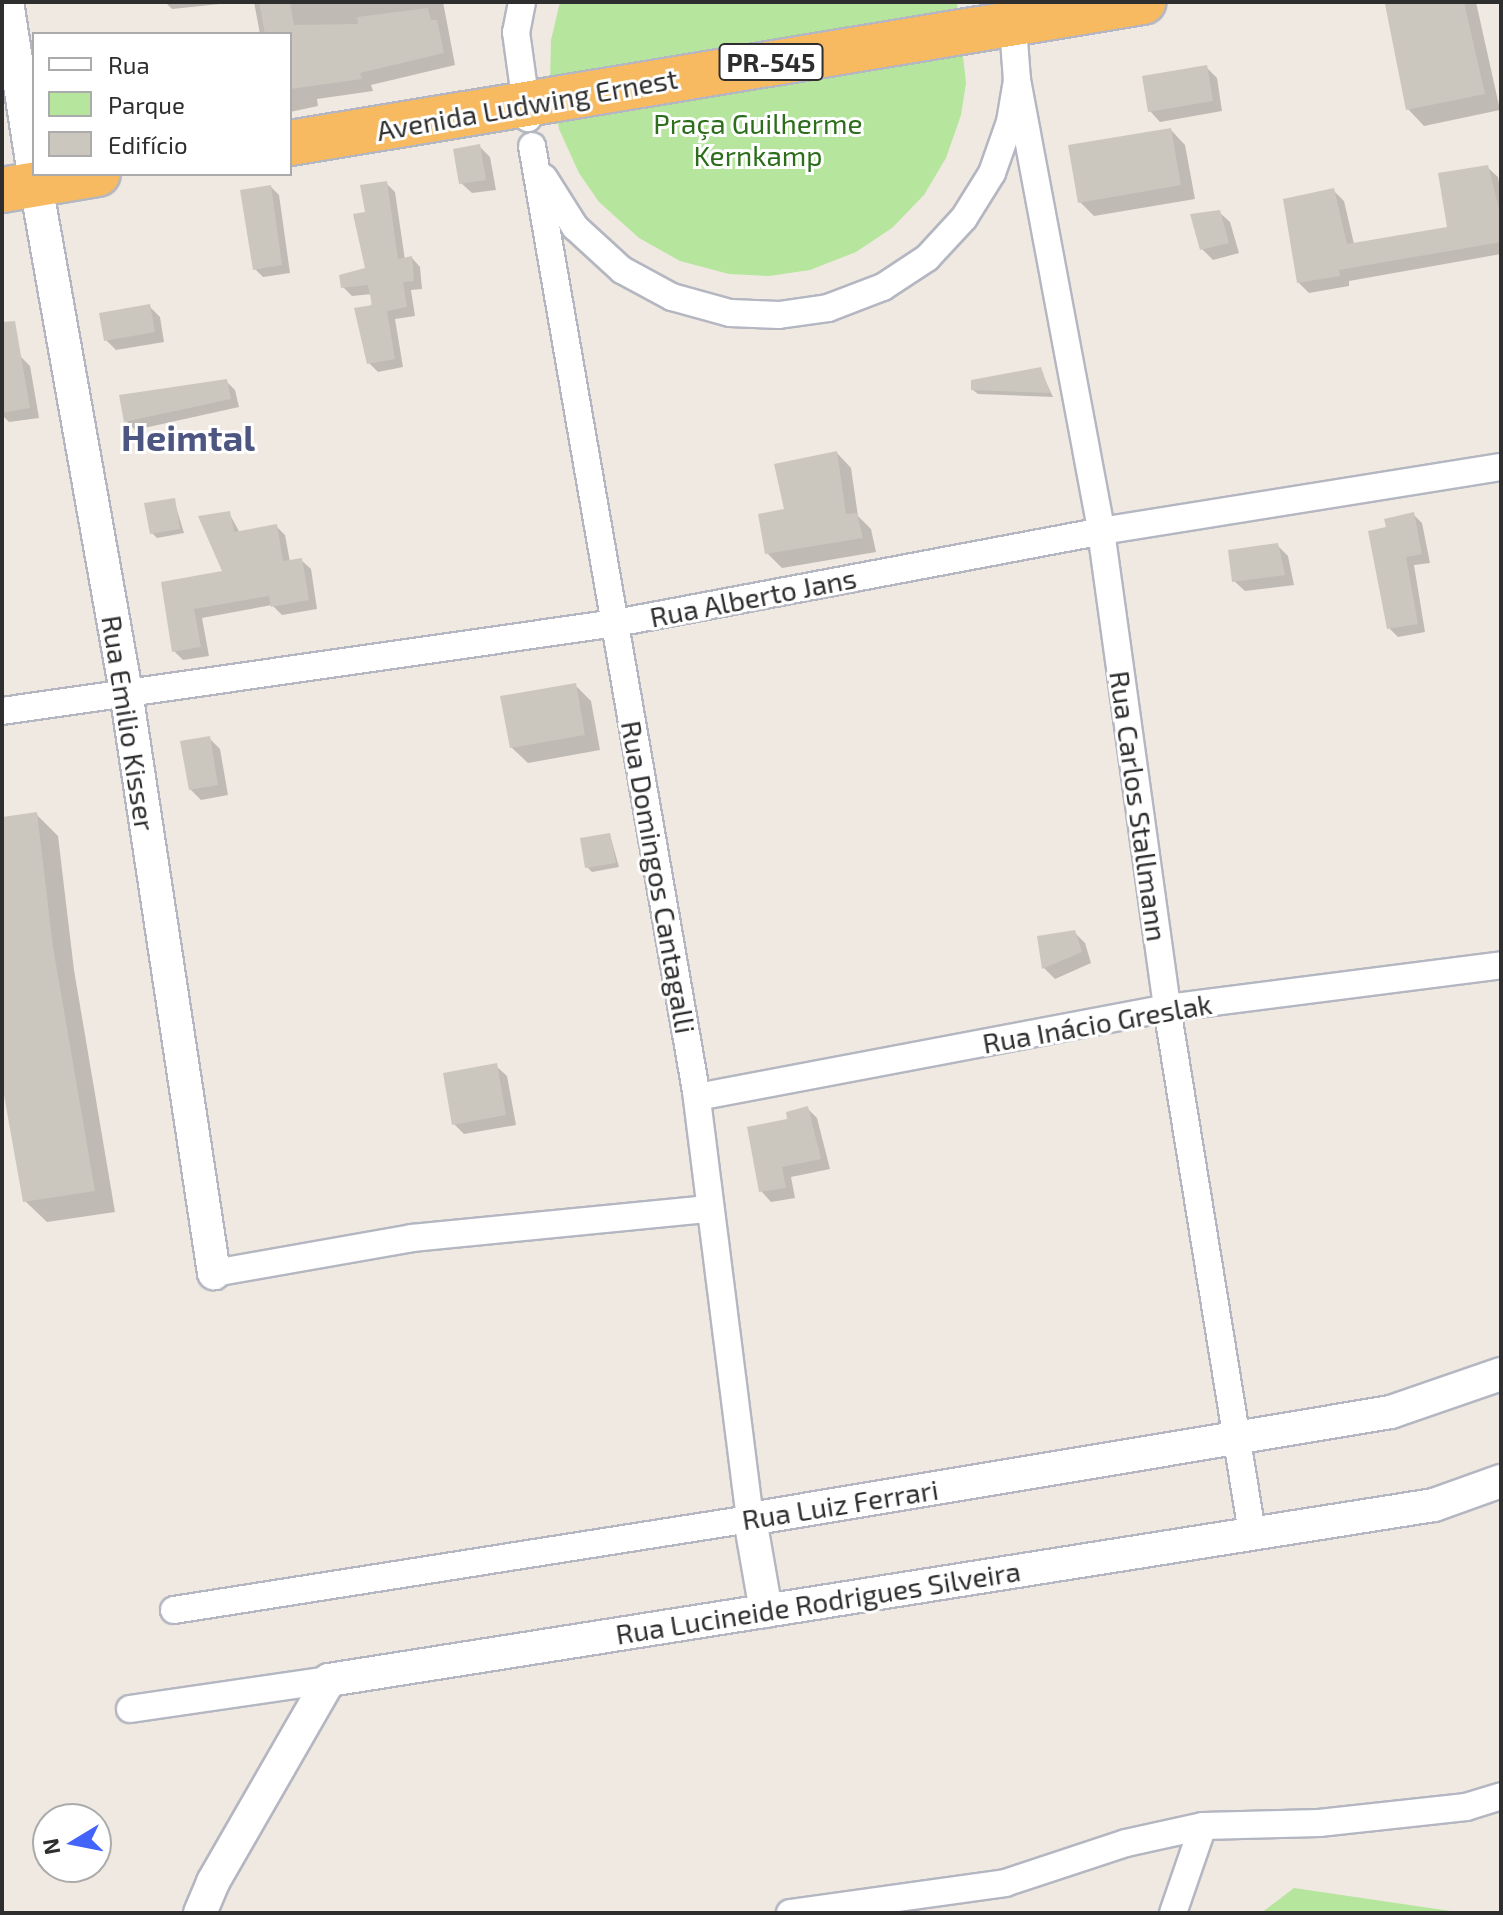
<!DOCTYPE html>
<html>
<head>
<meta charset="utf-8">
<style>
	body { margin:0 }
	#map { position:relative; width:1503px; height:1915px; overflow:hidden; background:#efe9e1; font-family:"Exo 2",sans-serif }
	div>[style] { position:absolute }
	.green>* { inset:0; background:#b6e59e }
	.shadow>* { inset:0; background:#0003 }
	.building>* { inset:0; background:#cbc7bf }
	.roads { filter:drop-shadow(2px 0 #b4b7c1) drop-shadow(-2px 0 #b4b7c1) drop-shadow(0 2px #b4b7c1) drop-shadow(0 -2px #b4b7c1) }
	.minor>* { height:26px; margin:-13px; padding:0 13px; transform-origin:13px; border-radius:13px; background:#fff }
	.tertiary>* { height:32px; margin:-16px; padding:0 16px; transform-origin:16px; border-radius:16px; background:#fff }
	.trunk>* { height:44px; margin:-22px; padding:0 22px; transform-origin:22px; border-radius:22px; background:#f8ba60 }
	span { translate:-50% -50%; white-space:nowrap; text-align:center; line-height:1.15; -webkit-text-stroke:6px #fff; paint-order:stroke }
	.shield-label span { padding:2px 6px; background:#fff; border:2px solid; border-radius:6px; -webkit-text-stroke-width:0 }
	.shield-label { font-size:26px; color:#2e2e2e; font-weight:700 }
	.street-label { font-size:28px; color:#2e2e2e }
	.park-label { font-size:28px; color:#2c6e1b }
	.district-label { font-size:36px; color:#4d5680; font-weight:700 }
	.frame { position:absolute; inset:0; border:4px solid #2e2e2e; pointer-events:none }
	.legend { position:absolute; left:32px; top:32px; width:260px; height:144px; box-sizing:border-box; background:#fff; border:2px solid #ababab; margin:0; padding:10px 14px; list-style:none; font-size:24px; color:#2e2e2e }
	.legend li { display:flex; align-items:center; gap:16px; height:40px }
	.legend b { width:40px; border:2px solid #ababab }
	.north { position:absolute; left:32px; top:1803px; width:80px; height:80px; box-sizing:border-box; background:#fff; border:2px solid #ababab; border-radius:50%; rotate:260deg; font-size:22px; font-weight:700; line-height:32px; text-align:center; color:#2e2e2e }
	.north::after { content:''; display:block; margin:auto; width:28px; height:36px; background:#4264fb; clip-path:polygon(50% 0,100% 100%,50% 72%,0 100%) }
</style>
</head>
<body>
<div id="map">
	<div class="green">
		<i style="clip-path:polygon(560px 2px,957px 2px,966px 83px,961px 115px,946px 158px,924px 195px,892px 228px,856px 252px,810px 270px,769px 276px,729px 274px,680px 261px,639px 238px,599px 202px,579px 173px,559px 129px,550px 83px,551px 40px)"></i>
		<i style="clip-path:polygon(1294px 1888px,1464px 1913px,1261px 1913px)"></i>
	</div>
	<div class="shadow">
		<i style="clip-path:polygon(165px 2px,239px 2px,172px 9px)"></i>
		<i style="clip-path:polygon(254px 2px,443px 2px,455px 65px,371px 85px,373px 91px,317px 99px,318px 106px,290px 112px,290px 34px,260px 34px)"></i>
		<i style="clip-path:polygon(1476px 2px,1500px 110px,1424px 126px,1408px 109px,1388px 6px)"></i>
		<i style="clip-path:polygon(1206px 67px,1217px 78px,1222px 111px,1160px 122px,1150px 111px)"></i>
		<i style="clip-path:polygon(1171px 130px,1185px 145px,1195px 199px,1094px 216px,1080px 202px)"></i>
		<i style="clip-path:polygon(480px 147px,490px 157px,496px 190px,472px 193px,461px 183px)"></i>
		<i style="clip-path:polygon(1487px 167px,1498px 177px,1501px 193px,1501px 254px,1349px 281px,1349px 286px,1309px 293px,1298px 282px,1334px 191px,1344px 201px,1354px 244px,1449px 228px)"></i>
		<i style="clip-path:polygon(386px 183px,395px 192px,405px 260px,412px 258px,420px 267px,422px 289px,411px 290px,415px 316px,395px 319px,403px 367px,378px 372px,369px 363px,372px 294px,352px 296px,343px 287px,367px 270px,367px 214px)"></i>
		<i style="clip-path:polygon(271px 187px,279px 195px,290px 273px,263px 277px,255px 269px)"></i>
		<i style="clip-path:polygon(1219px 212px,1230px 222px,1239px 253px,1213px 260px,1202px 249px)"></i>
		<i style="clip-path:polygon(149px 306px,160px 317px,164px 342px,116px 350px,106px 340px)"></i>
		<i style="clip-path:polygon(20px 356px,30px 366px,39px 418px,9px 422px,2px 415px,2px 359px)"></i>
		<i style="clip-path:polygon(1040px 369px,1053px 397px,978px 394px,973px 390px)"></i>
		<i style="clip-path:polygon(226px 381px,235px 390px,239px 407px,135px 430px,126px 421px,121px 397px)"></i>
		<i style="clip-path:polygon(837px 453px,851px 468px,858px 516px,871px 529px,876px 552px,782px 568px,767px 553px,787px 511px)"></i>
		<i style="clip-path:polygon(174px 500px,184px 533px,157px 538px,152px 533px)"></i>
		<i style="clip-path:polygon(229px 513px,240px 533px,276px 526px,285px 535px,290px 562px,301px 560px,311px 569px,317px 609px,282px 615px,272px 605px,202px 618px,209px 656px,183px 660px,174px 651px,164px 584px,225px 573px)"></i>
		<i style="clip-path:polygon(1413px 514px,1422px 523px,1430px 563px,1414px 565px,1425px 632px,1398px 637px,1389px 628px,1389px 529px)"></i>
		<i style="clip-path:polygon(1277px 545px,1288px 556px,1294px 585px,1245px 591px,1234px 581px)"></i>
		<i style="clip-path:polygon(575px 685px,591px 701px,600px 750px,528px 763px,511px 747px)"></i>
		<i style="clip-path:polygon(209px 738px,220px 749px,228px 795px,201px 800px,190px 789px)"></i>
		<i style="clip-path:polygon(36px 814px,58px 836px,74px 970px,115px 1212px,47px 1222px,25px 1201px,2px 1053px,2px 820px)"></i>
		<i style="clip-path:polygon(610px 835px,619px 867px,592px 872px,587px 867px)"></i>
		<i style="clip-path:polygon(1075px 933px,1085px 943px,1091px 963px,1055px 979px,1044px 968px,1039px 938px)"></i>
		<i style="clip-path:polygon(496px 1066px,507px 1076px,516px 1125px,464px 1134px,454px 1124px)"></i>
		<i style="clip-path:polygon(807px 1108px,817px 1118px,830px 1169px,791px 1177px,795px 1198px,771px 1202px,761px 1191px,789px 1121px)"></i>
	</div>
	<div class="building">
		<i style="clip-path:polygon(259px 2px,290px 2px,294px 25px,358px 24px,357px 17px,428px 8px,431px 20px,437px 20px,444px 53px,360px 73px,362px 79px,290px 89px,290px 34px,265px 34px)"></i>
		<i style="clip-path:polygon(1464px 2px,1485px 94px,1406px 110px,1385px 4px)"></i>
		<i style="clip-path:polygon(1207px 65px,1213px 101px,1148px 112px,1142px 76px)"></i>
		<i style="clip-path:polygon(1171px 128px,1181px 185px,1078px 203px,1068px 145px)"></i>
		<i style="clip-path:polygon(480px 144px,486px 180px,459px 184px,453px 149px)"></i>
		<i style="clip-path:polygon(1488px 165px,1501px 217px,1501px 242px,1339px 270px,1340px 276px,1297px 283px,1283px 199px,1334px 188px,1347px 244px,1447px 227px,1438px 173px)"></i>
		<i style="clip-path:polygon(387px 181px,398px 259px,412px 256px,414px 281px,403px 282px,407px 307px,387px 311px,395px 359px,367px 364px,354px 308px,372px 305px,368px 285px,341px 288px,339px 275px,365px 268px,353px 214px,365px 212px,360px 185px)"></i>
		<i style="clip-path:polygon(271px 185px,282px 265px,253px 270px,240px 190px)"></i>
		<i style="clip-path:polygon(1220px 210px,1229px 243px,1200px 250px,1190px 214px)"></i>
		<i style="clip-path:polygon(150px 304px,155px 332px,104px 341px,99px 313px)"></i>
		<i style="clip-path:polygon(15px 321px,30px 408px,2px 413px,2px 322px)"></i>
		<i style="clip-path:polygon(1041px 367px,1050px 393px,971px 390px,971px 380px)"></i>
		<i style="clip-path:polygon(227px 379px,231px 399px,124px 422px,119px 395px)"></i>
		<i style="clip-path:polygon(837px 451px,846px 514px,857px 513px,863px 538px,765px 554px,758px 514px,784px 509px,774px 464px)"></i>
		<i style="clip-path:polygon(175px 498px,180px 529px,150px 534px,144px 503px)"></i>
		<i style="clip-path:polygon(230px 511px,234px 532px,277px 524px,283px 561px,302px 558px,309px 600px,271px 607px,269px 596px,194px 609px,201px 647px,172px 652px,161px 582px,222px 571px,198px 516px)"></i>
		<i style="clip-path:polygon(1414px 512px,1422px 554px,1406px 557px,1418px 624px,1387px 629px,1368px 531px,1386px 527px,1384px 519px)"></i>
		<i style="clip-path:polygon(1278px 543px,1285px 575px,1232px 582px,1228px 550px)"></i>
		<i style="clip-path:polygon(576px 683px,585px 735px,510px 748px,500px 696px)"></i>
		<i style="clip-path:polygon(210px 736px,218px 785px,189px 790px,180px 741px)"></i>
		<i style="clip-path:polygon(37px 812px,53px 947px,95px 1191px,23px 1202px,2px 1084px,2px 817px)"></i>
		<i style="clip-path:polygon(610px 833px,616px 863px,585px 868px,580px 838px)"></i>
		<i style="clip-path:polygon(1075px 930px,1082px 952px,1042px 969px,1037px 936px)"></i>
		<i style="clip-path:polygon(497px 1063px,506px 1115px,452px 1125px,443px 1073px)"></i>
		<i style="clip-path:polygon(808px 1106px,821px 1159px,782px 1167px,786px 1188px,759px 1192px,747px 1127px,787px 1119px,786px 1112px)"></i>
	</div>
	<div class="roads">
		<div class="minor">
			<i style="left:522px;top:2px;width:31px;rotate:101deg"></i>
			<i style="left:516px;top:32px;width:87px;rotate:82.1deg"></i>
			<i style="left:1017px;top:80px;width:459px;rotate:79.4deg"></i>
			<i style="left:1101px;top:531px;width:482px;rotate:82.1deg"></i>
			<i style="left:1167px;top:1008px;width:532px;rotate:80.8deg"></i>
			<i style="left:544px;top:178px;width:58px;rotate:57.7deg"></i>
			<i style="left:575px;top:227px;width:64px;rotate:42.5deg"></i>
			<i style="left:622px;top:270px;width:57px;rotate:28.4deg"></i>
			<i style="left:672px;top:297px;width:60px;rotate:15.4deg"></i>
			<i style="left:730px;top:313px;width:49px;rotate:2.3deg"></i>
			<i style="left:779px;top:315px;width:49px;rotate:-8.1deg"></i>
			<i style="left:828px;top:308px;width:59px;rotate:-20.9deg"></i>
			<i style="left:883px;top:287px;width:53px;rotate:-33.4deg"></i>
			<i style="left:927px;top:258px;width:54px;rotate:-47.2deg"></i>
			<i style="left:964px;top:218px;width:53px;rotate:-58.1deg"></i>
			<i style="left:992px;top:173px;width:54px;rotate:-70.6deg"></i>
			<i style="left:1010px;top:122px;width:43px;rotate:-80.5deg"></i>
			<i style="left:1017px;top:80px;width:67px;rotate:-94.3deg"></i>
			<i style="left:2px;top:711px;width:620px;rotate:-8.16deg"></i>
			<i style="left:616px;top:623px;width:494px;rotate:-10.7deg"></i>
			<i style="left:1101px;top:531px;width:405px;rotate:-9.1deg"></i>
			<i style="left:697px;top:1097px;width:478px;rotate:-10.7deg"></i>
			<i style="left:1167px;top:1008px;width:337px;rotate:-7.3deg"></i>
			<i style="left:214px;top:1273px;width:201px;rotate:-10deg"></i>
			<i style="left:412px;top:1238px;width:298px;rotate:-5.6deg"></i>
			<i style="left:174px;top:1610px;width:583px;rotate:-8.98deg"></i>
			<i style="left:750px;top:1519px;width:425px;rotate:-97.2deg"></i>
			<i style="left:697px;top:1097px;width:965px;rotate:-99.84deg"></i>
			<i style="left:130px;top:1709px;width:201px;rotate:-8.3deg"></i>
			<i style="left:790px;top:1913px;width:217px;rotate:-7.9deg"></i>
			<i style="left:1005px;top:1883px;width:127px;rotate:-18.3deg"></i>
			<i style="left:1126px;top:1843px;width:79px;rotate:-12.4deg"></i>
			<i style="left:1203px;top:1826px;width:116px;rotate:-1.5deg"></i>
			<i style="left:1319px;top:1823px;width:148px;rotate:-6.2deg"></i>
			<i style="left:1466px;top:1807px;width:37px;rotate:-17deg"></i>
			<i style="left:1173px;top:1913px;width:92px;rotate:-71deg"></i>
		</div>
		<div class="tertiary">
			<i style="left:7px;top:2px;width:174px;rotate:81.1deg"></i>
			<i style="left:34px;top:174px;width:526px;rotate:79.93deg"></i>
			<i style="left:126px;top:692px;width:588px;rotate:81.39deg"></i>
			<i style="left:766px;top:1611px;width:93px;rotate:-99.9deg"></i>
			<i style="left:750px;top:1519px;width:650px;rotate:-9.48deg"></i>
			<i style="left:1391px;top:1412px;width:116px;rotate:-19.1deg"></i>
			<i style="left:200px;top:1913px;width:34px;rotate:-67deg"></i>
			<i style="left:213px;top:1882px;width:233px;rotate:-60.1deg"></i>
			<i style="left:329px;top:1680px;width:1119px;rotate:-9deg"></i>
			<i style="left:1434px;top:1505px;width:71px;rotate:-19.7deg"></i>
		</div>
		<div class="trunk">
			<i style="left:290px;top:143px;width:865px;rotate:-9.39deg"></i>
			<i style="left:2px;top:190px;width:97px;rotate:-9.5deg"></i>
		</div>
	</div>
	<div class="shield-label">
		<span style="left:771px;top:62px">PR-545</span>
	</div>
	<div class="street-label">
		<span style="left:527px;top:104px;rotate:-10deg">Avenida Ludwing Ernest</span>
		<span style="left:753px;top:597px;rotate:-11deg">Rua Alberto Jans</span>
		<span style="left:129px;top:723px;rotate:81deg">Rua Emilio Kisser</span>
		<span style="left:1139px;top:806px;rotate:82deg">Rua Carlos Stallmann</span>
		<span style="left:659px;top:877px;rotate:80deg">Rua Domingos Cantagalli</span>
		<span style="left:1097px;top:1023px;rotate:-10deg">Rua Inácio Greslak</span>
		<span style="left:840px;top:1504px;rotate:-9deg">Rua Luiz Ferrari</span>
		<span style="left:818px;top:1602px;rotate:-9deg">Rua Lucineide Rodrigues Silveira</span>
	</div>
	<div class="park-label">
		<span style="left:758px;top:139px">Praça Guilherme<br>Kernkamp</span>
	</div>
	<div class="district-label">
		<span style="left:188px;top:437px">Heimtal</span>
	</div>
	<div class="frame"></div>
	<ul class="legend">
	<li><b style="height:10px;background:#fff"></b>Rua</li>
	<li><b style="height:22px;background:#b6e59e"></b>Parque</li>
	<li><b style="height:22px;background:#cbc7bf"></b>Edifício</li>
	</ul>
	<div class="north">N</div>
</div>
</body>
</html>
